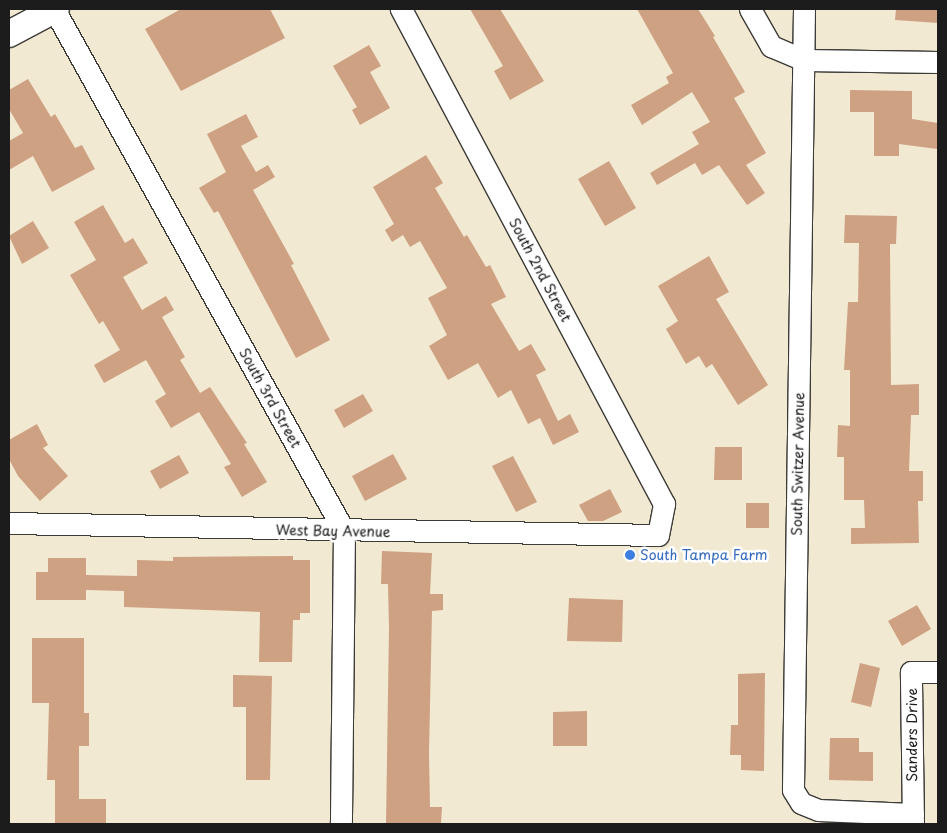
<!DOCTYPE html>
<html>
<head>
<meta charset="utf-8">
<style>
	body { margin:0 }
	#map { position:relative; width:947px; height:833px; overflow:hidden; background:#f2e9d2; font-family:"Playpen Sans",sans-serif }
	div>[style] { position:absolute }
	.building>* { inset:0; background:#cea182 }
	.roads { filter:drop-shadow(1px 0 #3c3b37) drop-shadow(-1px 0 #3c3b37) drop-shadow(0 1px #3c3b37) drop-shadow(0 -1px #3c3b37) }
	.minor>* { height:21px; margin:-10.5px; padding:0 10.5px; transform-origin:10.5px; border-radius:10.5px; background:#fff }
	.tertiary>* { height:26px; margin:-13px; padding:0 13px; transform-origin:13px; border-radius:13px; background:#fff }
	.dots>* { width:14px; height:14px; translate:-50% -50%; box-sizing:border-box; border:2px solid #fff; border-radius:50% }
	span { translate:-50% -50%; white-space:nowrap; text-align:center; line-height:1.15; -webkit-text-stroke:5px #fff; paint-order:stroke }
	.street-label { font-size:14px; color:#1c1c1c }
	.shop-label { font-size:14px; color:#366cbe }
	.left { translate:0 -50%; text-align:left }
	.frame { position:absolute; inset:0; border:10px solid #1c1c1c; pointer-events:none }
</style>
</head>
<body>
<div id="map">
	<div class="building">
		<i style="clip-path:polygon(181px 9px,270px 9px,285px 38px,181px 91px,145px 29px)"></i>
		<i style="clip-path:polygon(470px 9px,500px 9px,544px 81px,510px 100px,494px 71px,503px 66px)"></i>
		<i style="clip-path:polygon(637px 9px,698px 9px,715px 36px,713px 37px,745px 92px,734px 98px,766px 153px,746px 165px,765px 193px,747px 205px,719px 165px,702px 175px,695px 163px,657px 185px,650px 173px,699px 144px,692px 132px,710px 122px,692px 92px,642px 125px,631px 105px,669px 83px,666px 77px,673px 73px)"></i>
		<i style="clip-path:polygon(896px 9px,938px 9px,938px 23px,895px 20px)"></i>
		<i style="clip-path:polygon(369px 45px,381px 66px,370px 72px,390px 108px,360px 125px,352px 110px,357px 107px,333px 66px)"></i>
		<i style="clip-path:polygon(28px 79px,51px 117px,55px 114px,75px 148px,82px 145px,95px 169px,52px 192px,33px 156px,9px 170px,9px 141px,23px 133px,9px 109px,9px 90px)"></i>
		<i style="clip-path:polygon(850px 90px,912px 91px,912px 119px,938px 123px,937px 149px,899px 144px,899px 156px,874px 156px,874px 112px,850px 112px)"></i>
		<i style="clip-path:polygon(246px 114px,258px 137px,241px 146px,256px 172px,268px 165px,275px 177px,253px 190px,294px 264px,291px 265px,330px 340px,296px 358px,218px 211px,214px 213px,199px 188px,226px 172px,207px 134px)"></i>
		<i style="clip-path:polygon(426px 155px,443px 183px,435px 188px,464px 237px,467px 235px,486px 267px,490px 265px,506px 297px,491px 304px,519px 351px,531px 344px,546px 370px,536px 375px,558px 421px,570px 414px,579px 432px,553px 445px,540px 418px,528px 424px,511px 390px,498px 398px,478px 363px,448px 380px,429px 346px,447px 335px,428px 298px,447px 288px,420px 241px,410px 247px,403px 235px,392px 242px,385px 230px,394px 224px,373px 187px)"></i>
		<i style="clip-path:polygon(609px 161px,636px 208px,605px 226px,578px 179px)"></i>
		<i style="clip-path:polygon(103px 205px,125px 243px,133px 238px,148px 263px,123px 277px,142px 310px,166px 296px,174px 310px,162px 317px,185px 357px,180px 360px,200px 393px,210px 387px,247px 443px,244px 444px,267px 482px,242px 497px,224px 467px,231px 464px,199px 412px,171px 428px,155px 401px,166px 394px,146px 360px,104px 383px,94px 365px,120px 350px,103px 321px,99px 324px,70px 275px,96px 260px,74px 222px)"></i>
		<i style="clip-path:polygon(845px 215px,897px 216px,896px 244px,890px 244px,891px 385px,919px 384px,919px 415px,911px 415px,909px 471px,923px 471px,923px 501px,918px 501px,919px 543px,851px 544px,851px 528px,865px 528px,864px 500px,844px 500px,844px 457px,837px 457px,838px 425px,850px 426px,850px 370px,844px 370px,848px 302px,858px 302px,859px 243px,844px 243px)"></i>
		<i style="clip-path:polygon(33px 221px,49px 248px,22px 264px,9px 236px)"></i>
		<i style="clip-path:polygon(709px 256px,729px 292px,716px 299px,768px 385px,738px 405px,712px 364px,706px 368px,699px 356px,686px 364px,666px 329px,678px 321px,658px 286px)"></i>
		<i style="clip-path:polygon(363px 394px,373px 411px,344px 428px,334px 410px)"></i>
		<i style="clip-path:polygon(37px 424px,48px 445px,43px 448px,68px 476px,40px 501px,18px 476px,9px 459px,9px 440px)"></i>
		<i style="clip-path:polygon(715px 447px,742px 447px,742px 480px,714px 480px)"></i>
		<i style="clip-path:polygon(393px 454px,407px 479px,365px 501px,352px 476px)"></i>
		<i style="clip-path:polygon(179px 455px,189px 473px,160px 489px,150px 471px)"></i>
		<i style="clip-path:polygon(513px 456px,537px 502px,516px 512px,492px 466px)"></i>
		<i style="clip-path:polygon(610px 489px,622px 512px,603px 521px,588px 521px,579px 505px)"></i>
		<i style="clip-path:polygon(746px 503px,769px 503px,769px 528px,746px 528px)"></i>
		<i style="clip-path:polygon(382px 551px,432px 553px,430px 594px,443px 594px,443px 610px,432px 611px,429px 753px,430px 807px,442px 807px,441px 823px,386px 824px,389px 628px,388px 584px,381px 584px)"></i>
		<i style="clip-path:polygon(293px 556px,293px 560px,310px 560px,310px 613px,300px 613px,300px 620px,293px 620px,292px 662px,259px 662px,260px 612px,124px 607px,124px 591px,86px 590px,86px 600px,36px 600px,36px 572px,48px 572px,48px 558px,86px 558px,86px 575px,137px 576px,137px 560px,173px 561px,173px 557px)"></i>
		<i style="clip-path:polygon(569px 598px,623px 600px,622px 642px,567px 641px)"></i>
		<i style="clip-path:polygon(917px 605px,931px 629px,902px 646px,888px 621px)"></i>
		<i style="clip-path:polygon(32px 638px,84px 638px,84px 713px,89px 713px,89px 746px,79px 746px,79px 799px,106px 799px,106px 824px,55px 824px,55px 780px,47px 780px,49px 703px,32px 703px)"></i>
		<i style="clip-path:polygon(860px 663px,880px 668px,871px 707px,851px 702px)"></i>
		<i style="clip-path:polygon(765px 673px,764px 771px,741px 770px,741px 755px,730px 755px,731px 725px,738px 725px,738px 674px)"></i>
		<i style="clip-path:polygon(233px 675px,272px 676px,270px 780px,246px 780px,246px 707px,233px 707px)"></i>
		<i style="clip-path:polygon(587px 711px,587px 746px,553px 746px,553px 712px)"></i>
		<i style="clip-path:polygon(830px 738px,859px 738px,859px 752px,873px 752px,873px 781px,829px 780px)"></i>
	</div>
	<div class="roads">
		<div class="minor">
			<i style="left:54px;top:9px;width:597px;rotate:60.95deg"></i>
			<i style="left:344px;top:531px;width:293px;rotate:90.6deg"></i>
			<i style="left:750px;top:9px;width:43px;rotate:60.4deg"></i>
			<i style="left:771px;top:46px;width:36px;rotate:23deg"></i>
			<i style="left:804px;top:60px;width:134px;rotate:0.9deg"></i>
			<i style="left:804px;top:9px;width:781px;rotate:90.81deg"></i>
			<i style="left:793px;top:790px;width:15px;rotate:58deg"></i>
			<i style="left:801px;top:803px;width:18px;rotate:22deg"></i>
			<i style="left:818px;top:810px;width:95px;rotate:2.4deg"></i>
			<i style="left:9px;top:523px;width:649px;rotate:1.06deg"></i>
			<i style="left:658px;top:535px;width:32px;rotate:-79deg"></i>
			<i style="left:664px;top:504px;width:561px;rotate:-117.98deg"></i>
			<i style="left:913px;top:824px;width:152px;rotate:-90.8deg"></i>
			<i style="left:911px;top:672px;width:27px"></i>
		</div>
		<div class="tertiary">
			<i style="left:9px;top:34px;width:53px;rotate:-28deg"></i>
		</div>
	</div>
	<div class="dots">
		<i style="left:630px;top:555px;background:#3f7fe0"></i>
	</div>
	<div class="street-label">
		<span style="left:540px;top:270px;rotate:62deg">South 2nd Street</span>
		<span style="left:270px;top:398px;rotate:61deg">South 3rd Street</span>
		<span style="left:798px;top:464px;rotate:-89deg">South Switzer Avenue</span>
		<span style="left:333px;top:531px;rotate:1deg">West Bay Avenue</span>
		<span style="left:912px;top:735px;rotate:-90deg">Sanders Drive</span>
	</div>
	<div class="shop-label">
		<span class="left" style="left:640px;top:555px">South Tampa Farm</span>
	</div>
	<div class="frame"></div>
</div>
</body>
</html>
